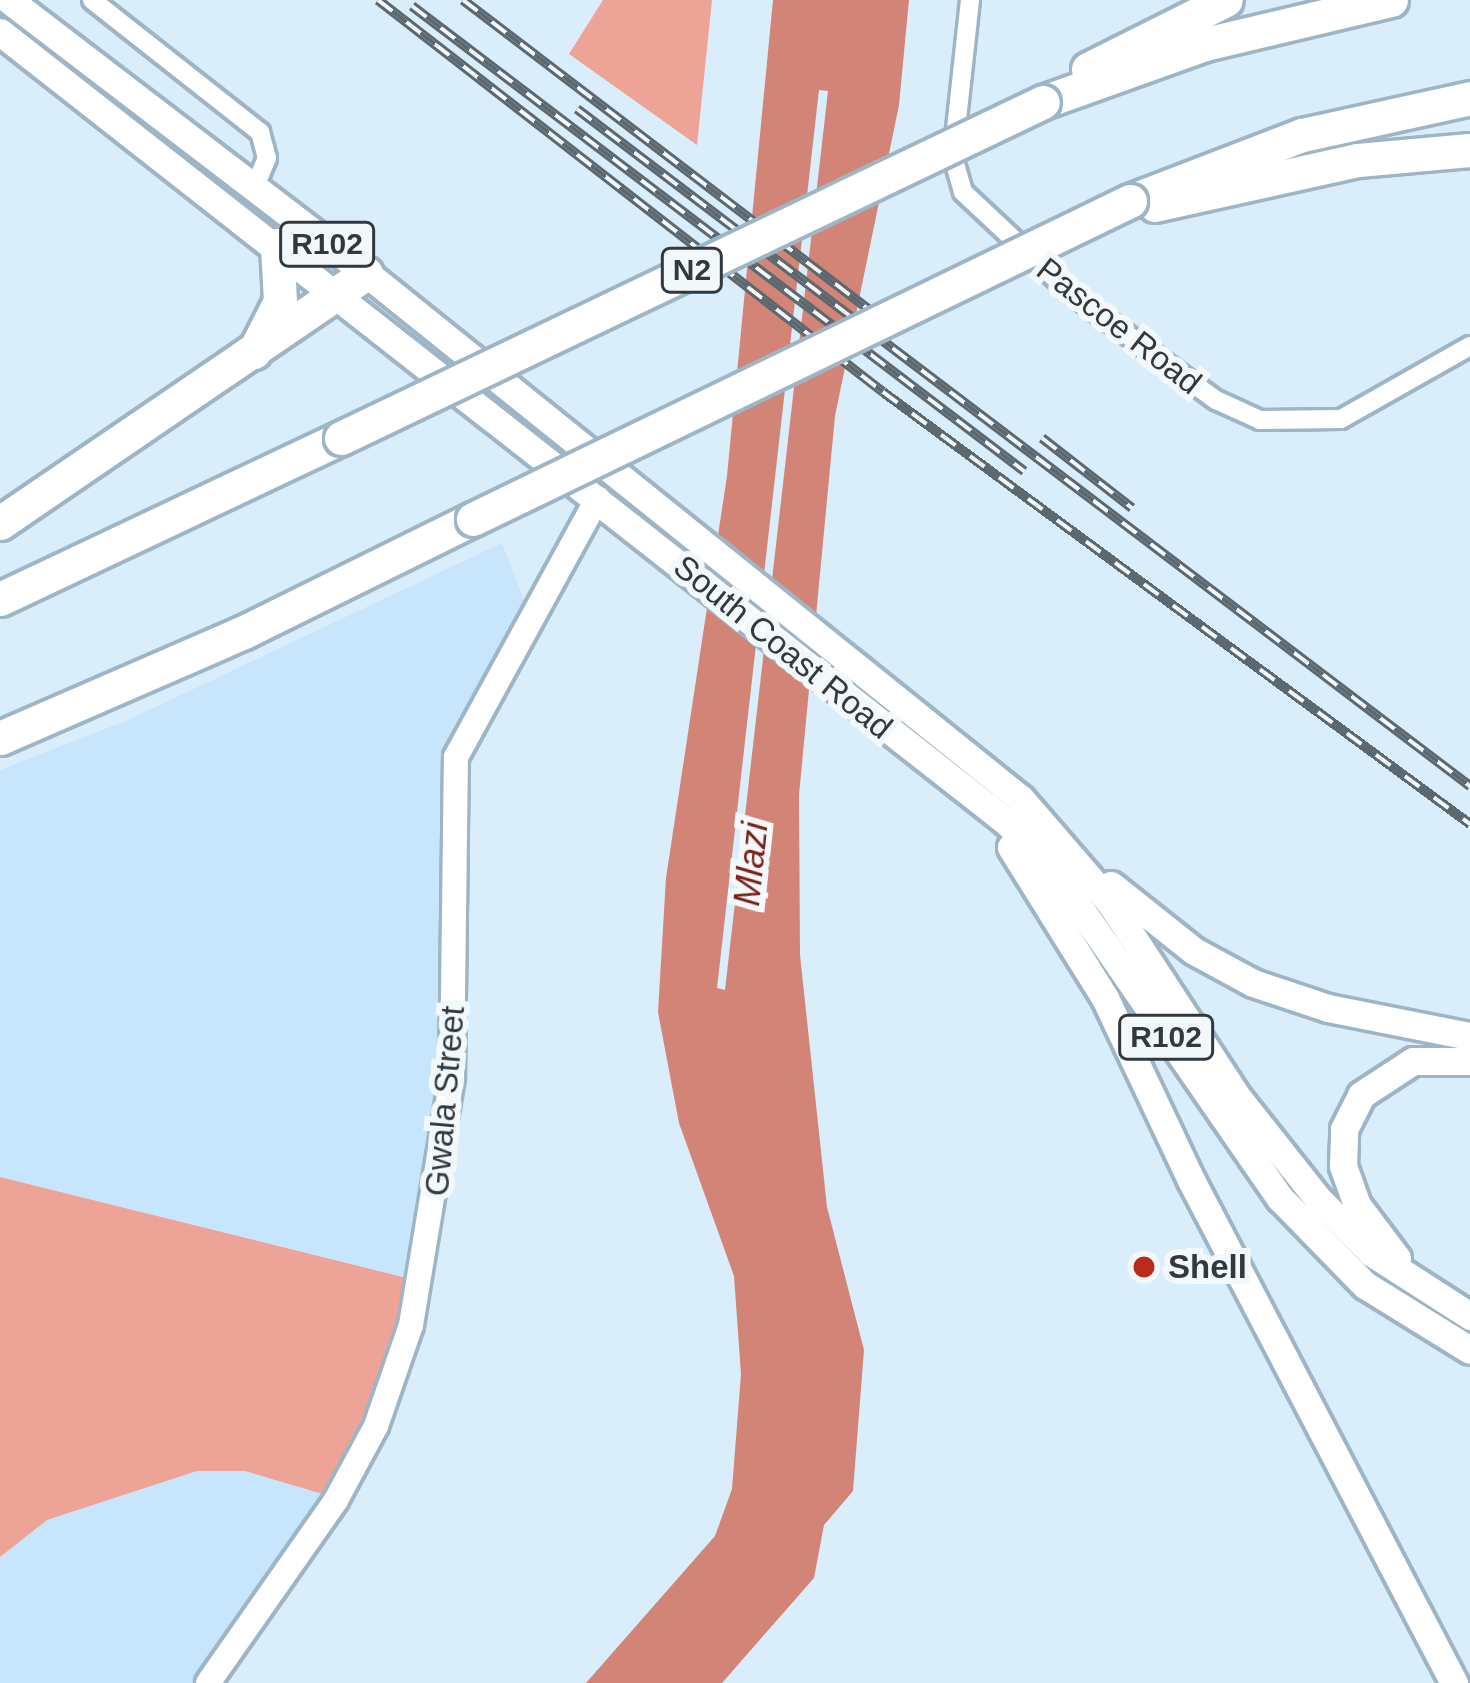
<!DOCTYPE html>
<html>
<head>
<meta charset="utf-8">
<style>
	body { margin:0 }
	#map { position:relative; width:1470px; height:1683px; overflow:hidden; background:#d9edfb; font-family:Arial,sans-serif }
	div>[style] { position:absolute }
	.built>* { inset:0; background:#c7e6fd }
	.green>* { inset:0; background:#eda497 }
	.water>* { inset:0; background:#d28476 }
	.roads { filter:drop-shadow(3px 0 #9eb5c6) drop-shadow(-3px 0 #9eb5c6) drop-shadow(0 3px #9eb5c6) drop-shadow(0 -3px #9eb5c6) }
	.street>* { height:18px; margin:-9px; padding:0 9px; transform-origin:9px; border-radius:9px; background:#fff }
	.secondary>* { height:24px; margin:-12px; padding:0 12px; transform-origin:12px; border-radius:12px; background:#fff }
	.primary>* { height:27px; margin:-13.5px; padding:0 13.5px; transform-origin:13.5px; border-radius:13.5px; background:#fff }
	.highway>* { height:33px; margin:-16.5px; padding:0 16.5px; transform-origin:16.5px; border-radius:16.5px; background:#fff }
	.rail>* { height:10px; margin-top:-5px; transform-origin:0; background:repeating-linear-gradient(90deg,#f3f8fb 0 18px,#5c6870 0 36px); box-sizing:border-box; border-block:3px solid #5c6870 }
	.bridges { filter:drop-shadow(3px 0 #9eb5c6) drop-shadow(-3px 0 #9eb5c6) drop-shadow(0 3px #9eb5c6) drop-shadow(0 -3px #9eb5c6) }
	.highway-bridge>* { height:33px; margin:-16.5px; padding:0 16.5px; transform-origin:16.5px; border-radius:16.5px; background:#fff }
	.dots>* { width:33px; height:33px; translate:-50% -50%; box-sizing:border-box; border:6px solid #f3f8fb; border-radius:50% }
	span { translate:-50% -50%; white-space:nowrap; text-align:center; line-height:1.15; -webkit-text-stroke:12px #f3f8fb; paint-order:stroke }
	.shield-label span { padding:3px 9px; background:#f3f8fb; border:3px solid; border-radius:9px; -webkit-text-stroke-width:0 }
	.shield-label { font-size:30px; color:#303940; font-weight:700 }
	.street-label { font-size:33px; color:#303940 }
	.poi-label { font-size:33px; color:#303940; font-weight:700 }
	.left { translate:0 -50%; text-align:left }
	.water-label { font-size:36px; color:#7c1f14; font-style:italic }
</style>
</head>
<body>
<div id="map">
	<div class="built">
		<i style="clip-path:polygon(502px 543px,529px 614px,455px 757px,456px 930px,419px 1281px,0 1177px,0 770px,128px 720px)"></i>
		<i style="clip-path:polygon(197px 1471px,245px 1471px,336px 1498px,207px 1683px,0 1683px,0 1557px,10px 1545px,47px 1520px)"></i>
	</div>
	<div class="green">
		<i style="clip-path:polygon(603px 0,712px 0,697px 145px,569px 54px)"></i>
		<i style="clip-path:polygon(0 1177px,419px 1281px,336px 1498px,245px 1471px,197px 1471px,47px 1520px,0 1557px)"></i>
	</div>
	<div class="water">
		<i style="clip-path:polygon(evenodd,773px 0,909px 0,899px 105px,835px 416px,799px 795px,800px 955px,827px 1207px,864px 1350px,853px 1491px,824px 1525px,814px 1578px,722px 1683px,586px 1683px,715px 1536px,732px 1489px,741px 1374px,734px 1276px,679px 1123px,658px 1012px,666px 878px,727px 476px,773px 0,819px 90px,828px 91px,725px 990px,717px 988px,819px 90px)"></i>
	</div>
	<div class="roads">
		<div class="street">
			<i style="left:92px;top:0;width:214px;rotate:38.2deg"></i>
			<i style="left:260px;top:132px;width:27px;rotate:75deg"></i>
			<i style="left:267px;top:158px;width:33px;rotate:113deg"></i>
			<i style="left:970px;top:0;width:158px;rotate:96.2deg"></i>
			<i style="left:953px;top:157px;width:36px;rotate:74deg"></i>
			<i style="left:963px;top:192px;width:149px;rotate:43.1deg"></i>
			<i style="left:1072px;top:294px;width:179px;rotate:36.4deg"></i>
			<i style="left:1216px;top:400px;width:48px;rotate:24.4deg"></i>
			<i style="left:1260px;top:420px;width:81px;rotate:-0.7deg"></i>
			<i style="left:1341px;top:419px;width:148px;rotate:-29.5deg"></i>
		</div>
		<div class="secondary">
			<i style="left:208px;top:1683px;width:223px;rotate:-55deg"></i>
			<i style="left:336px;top:1500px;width:84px;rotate:-61.6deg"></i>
			<i style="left:376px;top:1426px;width:107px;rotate:-70.9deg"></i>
			<i style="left:411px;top:1325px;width:250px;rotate:-80.6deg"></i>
			<i style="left:452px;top:1078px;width:321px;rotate:-89.3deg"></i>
			<i style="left:456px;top:757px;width:295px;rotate:-61.3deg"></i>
		</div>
		<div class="primary">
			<i style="left:9px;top:0;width:449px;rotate:37.4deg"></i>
			<i style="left:366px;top:273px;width:840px;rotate:38.77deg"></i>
			<i style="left:1021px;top:799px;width:135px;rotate:49.2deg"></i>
			<i style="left:1109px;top:901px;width:235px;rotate:56.8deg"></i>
			<i style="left:1238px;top:1098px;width:129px;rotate:51.6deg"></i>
			<i style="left:1318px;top:1199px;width:76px;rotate:45deg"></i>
			<i style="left:1372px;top:1253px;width:117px;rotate:32.7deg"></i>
			<i style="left:0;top:32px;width:1281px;rotate:38.12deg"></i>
			<i style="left:1008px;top:823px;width:71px;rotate:46.7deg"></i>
			<i style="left:1057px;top:875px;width:393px;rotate:55.4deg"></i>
			<i style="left:1280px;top:1198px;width:122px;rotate:45.7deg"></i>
			<i style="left:1365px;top:1285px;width:123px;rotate:31.8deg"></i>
			<i style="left:1011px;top:847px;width:178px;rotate:58.1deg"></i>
			<i style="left:1105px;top:998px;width:201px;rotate:64.7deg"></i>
			<i style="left:1191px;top:1180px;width:568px;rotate:62.4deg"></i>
			<i style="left:1111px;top:885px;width:106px;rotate:38.5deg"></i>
			<i style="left:1194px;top:951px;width:67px;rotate:28.5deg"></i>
			<i style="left:1253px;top:983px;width:79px;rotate:18.4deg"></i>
			<i style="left:1328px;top:1008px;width:145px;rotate:11.2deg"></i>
			<i style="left:1397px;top:1258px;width:66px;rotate:-127deg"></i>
			<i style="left:1357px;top:1205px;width:41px;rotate:-109.7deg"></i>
			<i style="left:1343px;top:1166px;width:37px;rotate:-88deg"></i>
			<i style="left:1344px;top:1129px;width:38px;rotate:-63deg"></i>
			<i style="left:1361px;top:1095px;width:62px;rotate:-33.2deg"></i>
			<i style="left:1413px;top:1061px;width:57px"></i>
		</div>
		<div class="highway">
			<i style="left:1088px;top:69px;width:154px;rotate:-26.6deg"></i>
			<i style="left:1043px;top:102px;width:172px;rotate:-19.7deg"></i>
			<i style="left:1205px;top:44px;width:191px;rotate:-13.3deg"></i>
			<i style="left:1130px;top:201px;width:184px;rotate:-21deg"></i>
			<i style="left:1302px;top:135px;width:172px;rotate:-12.4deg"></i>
			<i style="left:1155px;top:205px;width:208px;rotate:-12.5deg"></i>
			<i style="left:1358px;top:160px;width:112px;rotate:-5.1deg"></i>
			<i style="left:254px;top:352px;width:57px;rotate:-63deg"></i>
			<i style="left:280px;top:301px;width:56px;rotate:-93.1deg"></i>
			<i style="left:0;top:523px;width:443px;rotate:-34.3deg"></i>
			<i style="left:0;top:599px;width:377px;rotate:-25.3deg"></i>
			<i style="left:0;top:738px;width:266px;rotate:-23.5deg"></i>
			<i style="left:244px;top:632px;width:255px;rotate:-26.3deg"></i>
		</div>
	</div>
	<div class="rail">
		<i style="left:378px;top:0;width:639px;rotate:37.82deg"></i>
		<i style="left:883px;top:392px;width:729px;rotate:36.35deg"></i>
		<i style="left:463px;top:0;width:534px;rotate:37.32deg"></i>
		<i style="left:412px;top:6px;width:769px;rotate:37.23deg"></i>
		<i style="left:577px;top:109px;width:1121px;rotate:37.17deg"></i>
		<i style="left:1042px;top:438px;width:114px;rotate:37.9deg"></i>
	</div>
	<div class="bridges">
		<div class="highway-bridge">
			<i style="left:341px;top:438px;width:778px;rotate:-25.58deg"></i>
			<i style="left:473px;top:519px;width:730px;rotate:-25.83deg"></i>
		</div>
	</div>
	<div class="dots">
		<i style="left:1144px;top:1267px;background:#b92c1c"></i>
	</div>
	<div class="shield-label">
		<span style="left:327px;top:244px">R102</span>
		<span style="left:692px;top:270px">N2</span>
		<span style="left:1166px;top:1037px">R102</span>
	</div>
	<div class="street-label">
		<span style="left:1119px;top:326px;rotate:38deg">Pascoe Road</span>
		<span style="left:783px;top:647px;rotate:39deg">South Coast Road</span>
		<span style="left:445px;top:1101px;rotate:-85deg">Gwala Street</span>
	</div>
	<div class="poi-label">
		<span class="left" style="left:1168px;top:1267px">Shell</span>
	</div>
	<div class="water-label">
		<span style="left:751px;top:864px;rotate:-84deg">Mlazi</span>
	</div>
</div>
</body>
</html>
